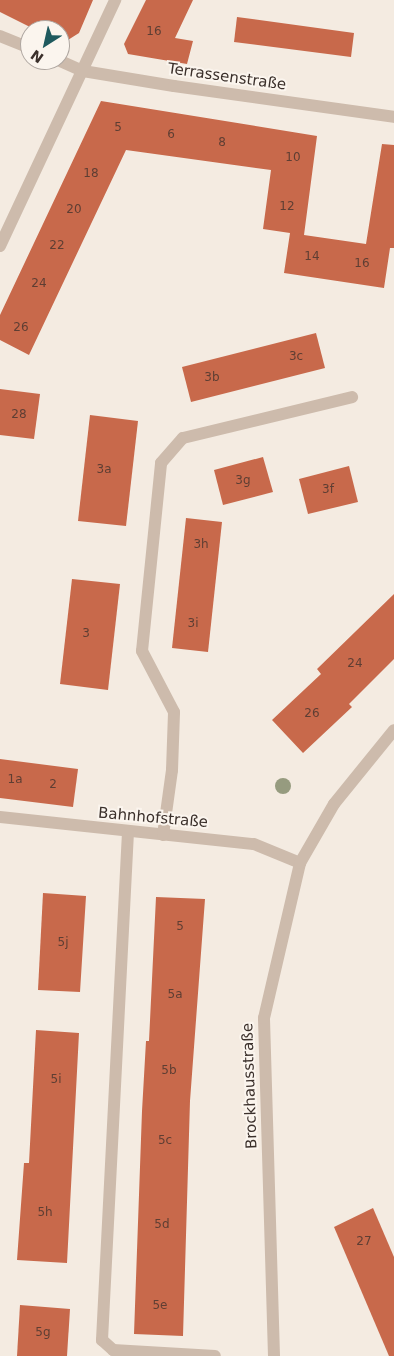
<!DOCTYPE html>
<html>
<head>
<meta charset="utf-8">
<style>
	body { margin:0 }
	#map { position:relative; width:394px; height:1356px; overflow:hidden; background:#f4ebe1; font-family:"DejaVu Sans",sans-serif }
	div>[style] { position:absolute }
	.building>* { inset:0; background:#c8694b }
	.minor>* { height:12px; margin:-6px; padding:0 6px; transform-origin:6px; border-radius:6px; background:#cdbbac }
	.trees>* { width:16px; height:16px; margin:-8px; border-radius:50%; background:#969b7f }
	span { translate:-50% -50%; white-space:nowrap; text-align:center; line-height:1.15; -webkit-text-stroke:4px #fbf5ee; paint-order:stroke }
	.number-label { font-size:12px; color:#5e3e33 }
	.number-label span { -webkit-text-stroke-width:0 }
	.street-label { font-size:15px; color:#3b302b }
	.north { position:absolute; left:20px; top:20px; width:50px; height:50px; box-sizing:border-box; background:#fbf5ee; border:1px solid #aea6a0; border-radius:50%; rotate:215deg; font-size:14px; font-weight:700; line-height:20px; text-align:center; color:#3b302b }
	.north::after { content:''; display:block; margin:auto; width:18px; height:22px; background:#1f5a5e; clip-path:polygon(50% 0,100% 100%,50% 72%,0 100%) }
</style>
</head>
<body>
<div id="map">
	<div class="building">
		<i style="clip-path:polygon(0 0,93px 0,79px 33px,60px 45px,60px 30px,36px 30px,0 12px)"></i>
		<i style="clip-path:polygon(146px 0,193px 0,175px 38px,193px 41px,187px 64px,128px 54px,124px 44px)"></i>
		<i style="clip-path:polygon(237px 17px,354px 33px,351px 57px,234px 42px)"></i>
		<i style="clip-path:polygon(101px 101px,317px 136px,304px 235px,366px 244px,382px 144px,394px 145px,394px 248px,390px 248px,384px 288px,284px 273px,290px 233px,263px 229px,271px 170px,126px 150px,29px 355px,0 340px,0 315px)"></i>
		<i style="clip-path:polygon(316px 333px,325px 368px,191px 402px,182px 367px)"></i>
		<i style="clip-path:polygon(0 389px,40px 394px,34px 439px,0 435px)"></i>
		<i style="clip-path:polygon(90px 415px,138px 421px,126px 526px,78px 521px)"></i>
		<i style="clip-path:polygon(263px 457px,273px 492px,223px 505px,214px 470px)"></i>
		<i style="clip-path:polygon(349px 466px,358px 502px,308px 514px,299px 479px)"></i>
		<i style="clip-path:polygon(186px 518px,222px 522px,208px 652px,172px 648px)"></i>
		<i style="clip-path:polygon(72px 579px,120px 584px,108px 690px,60px 684px)"></i>
		<i style="clip-path:polygon(394px 594px,394px 659px,349px 704px,352px 707px,303px 753px,272px 720px,321px 674px,317px 669px)"></i>
		<i style="clip-path:polygon(0 759px,78px 769px,73px 807px,0 798px)"></i>
		<i style="clip-path:polygon(43px 893px,86px 896px,80px 992px,38px 990px)"></i>
		<i style="clip-path:polygon(156px 897px,205px 899px,190px 1101px,183px 1336px,134px 1334px,142px 1111px,146px 1041px,149px 1041px)"></i>
		<i style="clip-path:polygon(36px 1030px,79px 1033px,67px 1263px,17px 1260px,24px 1163px,29px 1163px)"></i>
		<i style="clip-path:polygon(373px 1208px,394px 1257px,394px 1356px,389px 1356px,334px 1227px)"></i>
		<i style="clip-path:polygon(20px 1305px,70px 1309px,67px 1356px,17px 1356px)"></i>
	</div>
	<div class="minor">
		<i style="left:0;top:36px;width:32px;rotate:22deg"></i>
		<i style="left:58px;top:60px;width:27px;rotate:24deg"></i>
		<i style="left:83px;top:71px;width:92px;rotate:9.4deg"></i>
		<i style="left:174px;top:86px;width:222px;rotate:8deg"></i>
		<i style="left:0;top:246px;width:272px;rotate:-64.9deg"></i>
		<i style="left:0;top:817px;width:255px;rotate:6.1deg"></i>
		<i style="left:254px;top:844px;width:50px;rotate:22.4deg"></i>
		<i style="left:128px;top:832px;width:509px;rotate:92.93deg"></i>
		<i style="left:102px;top:1340px;width:15px;rotate:42deg"></i>
		<i style="left:113px;top:1350px;width:102px;rotate:3.4deg"></i>
		<i style="left:163px;top:835px;width:66px;rotate:-82.1deg"></i>
		<i style="left:172px;top:770px;width:58px;rotate:-88deg"></i>
		<i style="left:174px;top:712px;width:69px;rotate:-117.7deg"></i>
		<i style="left:142px;top:651px;width:189px;rotate:-84.2deg"></i>
		<i style="left:161px;top:463px;width:33px;rotate:-49deg"></i>
		<i style="left:183px;top:438px;width:174px;rotate:-13.6deg"></i>
		<i style="left:274px;top:1356px;width:338px;rotate:-91.7deg"></i>
		<i style="left:264px;top:1018px;width:159px;rotate:-76.9deg"></i>
		<i style="left:300px;top:863px;width:68px;rotate:-60deg"></i>
		<i style="left:334px;top:804px;width:95px;rotate:-51deg"></i>
	</div>
	<div class="trees">
		<i style="left:283px;top:786px"></i>
	</div>
	<div class="number-label">
		<span style="left:154px;top:32px">16</span>
		<span style="left:118px;top:128px">5</span>
		<span style="left:171px;top:135px">6</span>
		<span style="left:222px;top:143px">8</span>
		<span style="left:293px;top:158px">10</span>
		<span style="left:91px;top:174px">18</span>
		<span style="left:287px;top:207px">12</span>
		<span style="left:74px;top:210px">20</span>
		<span style="left:57px;top:246px">22</span>
		<span style="left:312px;top:257px">14</span>
		<span style="left:362px;top:264px">16</span>
		<span style="left:39px;top:284px">24</span>
		<span style="left:21px;top:328px">26</span>
		<span style="left:296px;top:357px">3c</span>
		<span style="left:212px;top:378px">3b</span>
		<span style="left:19px;top:415px">28</span>
		<span style="left:104px;top:470px">3a</span>
		<span style="left:243px;top:481px">3g</span>
		<span style="left:328px;top:490px">3f</span>
		<span style="left:201px;top:545px">3h</span>
		<span style="left:193px;top:624px">3i</span>
		<span style="left:86px;top:634px">3</span>
		<span style="left:355px;top:664px">24</span>
		<span style="left:312px;top:714px">26</span>
		<span style="left:15px;top:780px">1a</span>
		<span style="left:53px;top:785px">2</span>
		<span style="left:180px;top:927px">5</span>
		<span style="left:63px;top:943px">5j</span>
		<span style="left:175px;top:995px">5a</span>
		<span style="left:169px;top:1071px">5b</span>
		<span style="left:56px;top:1080px">5i</span>
		<span style="left:165px;top:1141px">5c</span>
		<span style="left:45px;top:1213px">5h</span>
		<span style="left:162px;top:1225px">5d</span>
		<span style="left:364px;top:1242px">27</span>
		<span style="left:160px;top:1306px">5e</span>
		<span style="left:43px;top:1333px">5g</span>
	</div>
	<div class="street-label">
		<span style="left:227px;top:77px;rotate:8deg">Terrassenstraße</span>
		<span style="left:153px;top:818px;rotate:5deg">Bahnhofstraße</span>
		<span style="left:250px;top:1086px;rotate:-92deg">Brockhausstraße</span>
	</div>
	<div class="north">N</div>
</div>
</body>
</html>
